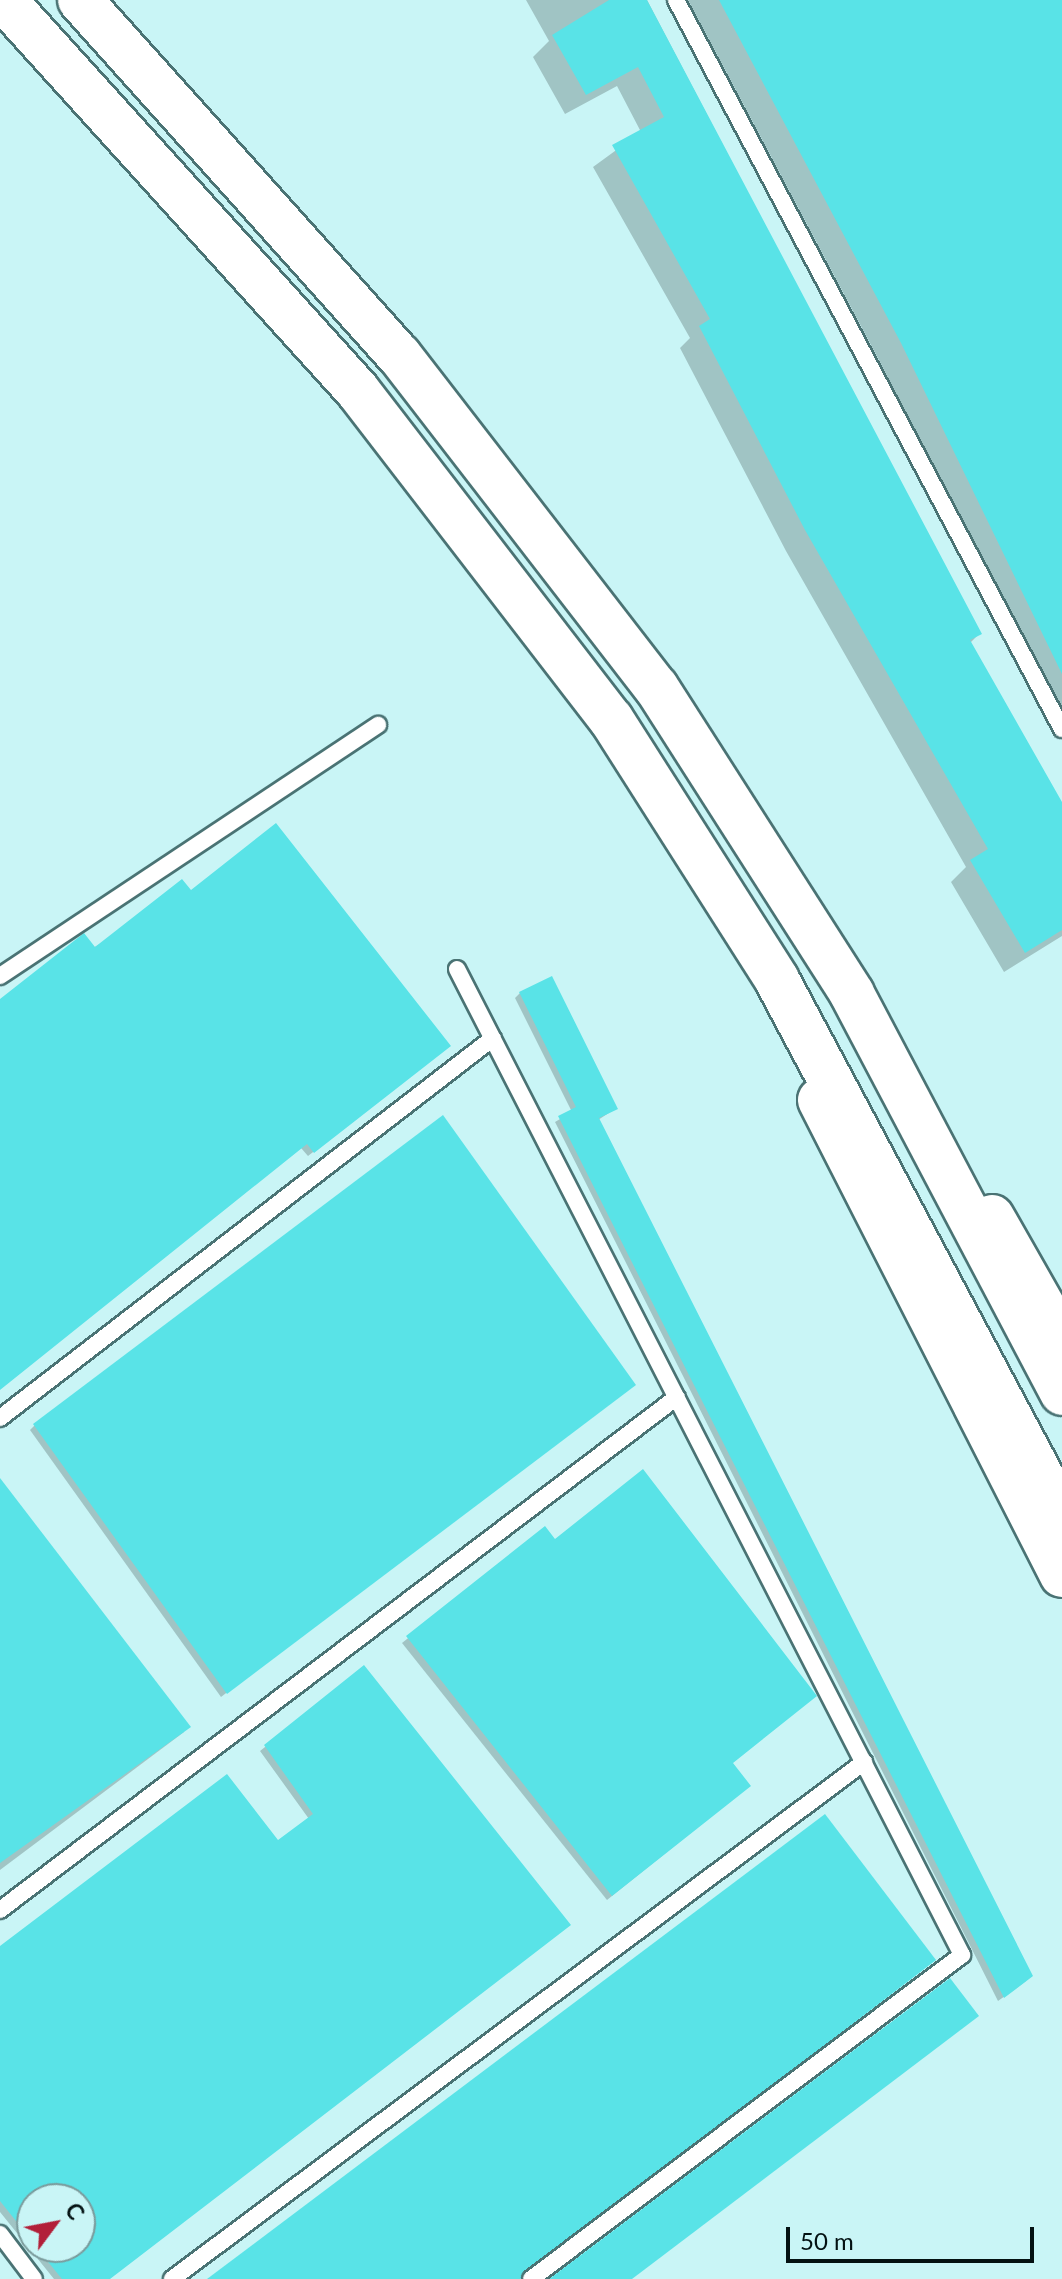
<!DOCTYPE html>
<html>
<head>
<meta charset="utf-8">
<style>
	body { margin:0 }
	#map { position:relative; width:1062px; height:2279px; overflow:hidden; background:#c9f5f6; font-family:Lato,sans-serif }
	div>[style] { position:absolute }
	.shadow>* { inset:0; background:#0003 }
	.building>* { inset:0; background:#59e3e7 }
	.roads { filter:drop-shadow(2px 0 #4a7374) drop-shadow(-2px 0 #4a7374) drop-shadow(0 2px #4a7374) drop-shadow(0 -2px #4a7374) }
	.lane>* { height:16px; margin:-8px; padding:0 8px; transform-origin:8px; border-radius:8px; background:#fff }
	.primary>* { height:44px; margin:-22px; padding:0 22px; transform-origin:22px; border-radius:22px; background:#fff }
	.highway>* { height:44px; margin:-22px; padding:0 22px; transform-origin:22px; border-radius:22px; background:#fff }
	span { translate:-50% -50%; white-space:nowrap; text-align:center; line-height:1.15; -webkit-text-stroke:6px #c9f5f6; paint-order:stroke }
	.north { position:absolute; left:16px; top:2183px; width:80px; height:80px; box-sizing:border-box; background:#c9f5f6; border:2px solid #7a9a9b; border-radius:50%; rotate:58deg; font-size:22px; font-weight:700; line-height:32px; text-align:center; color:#031112 }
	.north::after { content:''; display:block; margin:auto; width:28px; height:36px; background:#b21f39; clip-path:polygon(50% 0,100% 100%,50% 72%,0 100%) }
	.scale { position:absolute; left:786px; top:2227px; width:248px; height:36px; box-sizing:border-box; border:4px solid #031112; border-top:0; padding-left:10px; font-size:24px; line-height:28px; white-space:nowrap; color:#031112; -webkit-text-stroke:6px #c9f5f6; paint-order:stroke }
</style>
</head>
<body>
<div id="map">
	<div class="shadow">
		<i style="clip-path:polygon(526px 0,647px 0,979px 634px,970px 643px,1062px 806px,1062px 936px,1004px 972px,951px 882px,966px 867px,786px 551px,680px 348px,690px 338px,593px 167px,641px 132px,617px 86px,565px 114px,533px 57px,549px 41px)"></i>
		<i style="clip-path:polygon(688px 0,1062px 0,1062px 732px,881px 364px)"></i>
		<i style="clip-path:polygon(191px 892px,443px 1050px,308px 1156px,301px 1148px,0 1387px,0 1001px)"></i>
		<i style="clip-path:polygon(520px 993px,615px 1109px,598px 1120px,1026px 1981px,998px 2001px,555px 1122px,572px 1112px,515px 998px)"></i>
		<i style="clip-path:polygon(35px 1425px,444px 1523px,221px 1697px,30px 1430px)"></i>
		<i style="clip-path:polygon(0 1482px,184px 1732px,0 1870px)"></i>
		<i style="clip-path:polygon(544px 1529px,731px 1763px,744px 1790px,607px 1900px,402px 1643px)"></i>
		<i style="clip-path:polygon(evenodd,364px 1668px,568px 1925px,109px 2279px,54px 2279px,0 2212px,0 1949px,277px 1843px,309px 1819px,260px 1751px,364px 1668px,32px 2199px,80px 2199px,80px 2247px,32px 2247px,32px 2199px)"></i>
	</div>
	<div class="building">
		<i style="clip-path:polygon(609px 0,647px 0,982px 634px,970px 640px,1062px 802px,1062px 930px,1025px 953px,970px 860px,988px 849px,805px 530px,699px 326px,710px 319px,612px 145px,664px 117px,638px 67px,586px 95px,552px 35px)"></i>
		<i style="clip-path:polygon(719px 0,1062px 0,1062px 674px,901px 343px)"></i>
		<i style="clip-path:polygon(276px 823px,451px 1046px,314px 1153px,307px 1144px,0 1390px,0 999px,84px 933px,95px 947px,182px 879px,191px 890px)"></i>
		<i style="clip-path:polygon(552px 976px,618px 1109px,599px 1118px,1033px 1976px,1004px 1998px,558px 1116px,576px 1107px,519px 992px)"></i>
		<i style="clip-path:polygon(443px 1115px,636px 1385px,227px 1694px,33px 1424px)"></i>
		<i style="clip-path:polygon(643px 1469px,817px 1696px,733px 1763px,751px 1786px,612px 1896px,406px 1636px,545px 1526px,555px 1539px)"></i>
		<i style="clip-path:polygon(0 1478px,191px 1727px,0 1863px)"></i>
		<i style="clip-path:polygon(364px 1665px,571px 1925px,110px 2279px,62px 2279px,36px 2247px,80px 2247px,80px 2199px,32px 2199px,32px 2241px,0 2201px,0 1946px,227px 1774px,278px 1840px,313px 1814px,264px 1745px)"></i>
		<i style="clip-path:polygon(825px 1814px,936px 1960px,520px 2279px,207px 2279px)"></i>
		<i style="clip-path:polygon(950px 1978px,979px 2016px,632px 2279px,549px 2279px)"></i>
	</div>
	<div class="roads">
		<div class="lane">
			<i style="left:676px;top:0;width:825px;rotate:62.1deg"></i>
			<i style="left:457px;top:969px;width:1108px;rotate:62.88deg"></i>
			<i style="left:962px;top:1955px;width:539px;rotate:143.07deg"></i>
			<i style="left:0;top:976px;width:454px;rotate:-33.6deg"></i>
			<i style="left:0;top:1418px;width:622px;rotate:-37.62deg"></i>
			<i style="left:0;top:1910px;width:849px;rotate:-37.15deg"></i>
			<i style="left:0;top:2234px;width:56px;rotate:52.9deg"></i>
			<i style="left:172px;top:2279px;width:864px;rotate:-36.76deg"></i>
		</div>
		<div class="primary">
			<i style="left:820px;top:1100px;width:533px;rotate:63deg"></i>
			<i style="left:992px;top:1217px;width:142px;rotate:60.4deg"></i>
		</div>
		<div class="highway">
			<i style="left:4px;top:0;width:527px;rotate:47.84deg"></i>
			<i style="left:358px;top:391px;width:414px;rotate:52.4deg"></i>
			<i style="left:611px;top:719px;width:309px;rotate:57.5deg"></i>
			<i style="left:777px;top:980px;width:606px;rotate:61.96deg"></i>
			<i style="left:80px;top:0;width:477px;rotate:48.1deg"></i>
			<i style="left:399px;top:355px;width:420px;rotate:52.3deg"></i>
			<i style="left:656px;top:687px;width:364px;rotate:57.4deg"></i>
			<i style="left:852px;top:994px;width:451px;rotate:62.2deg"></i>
		</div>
	</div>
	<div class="north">С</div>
	<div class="scale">50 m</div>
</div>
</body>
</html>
